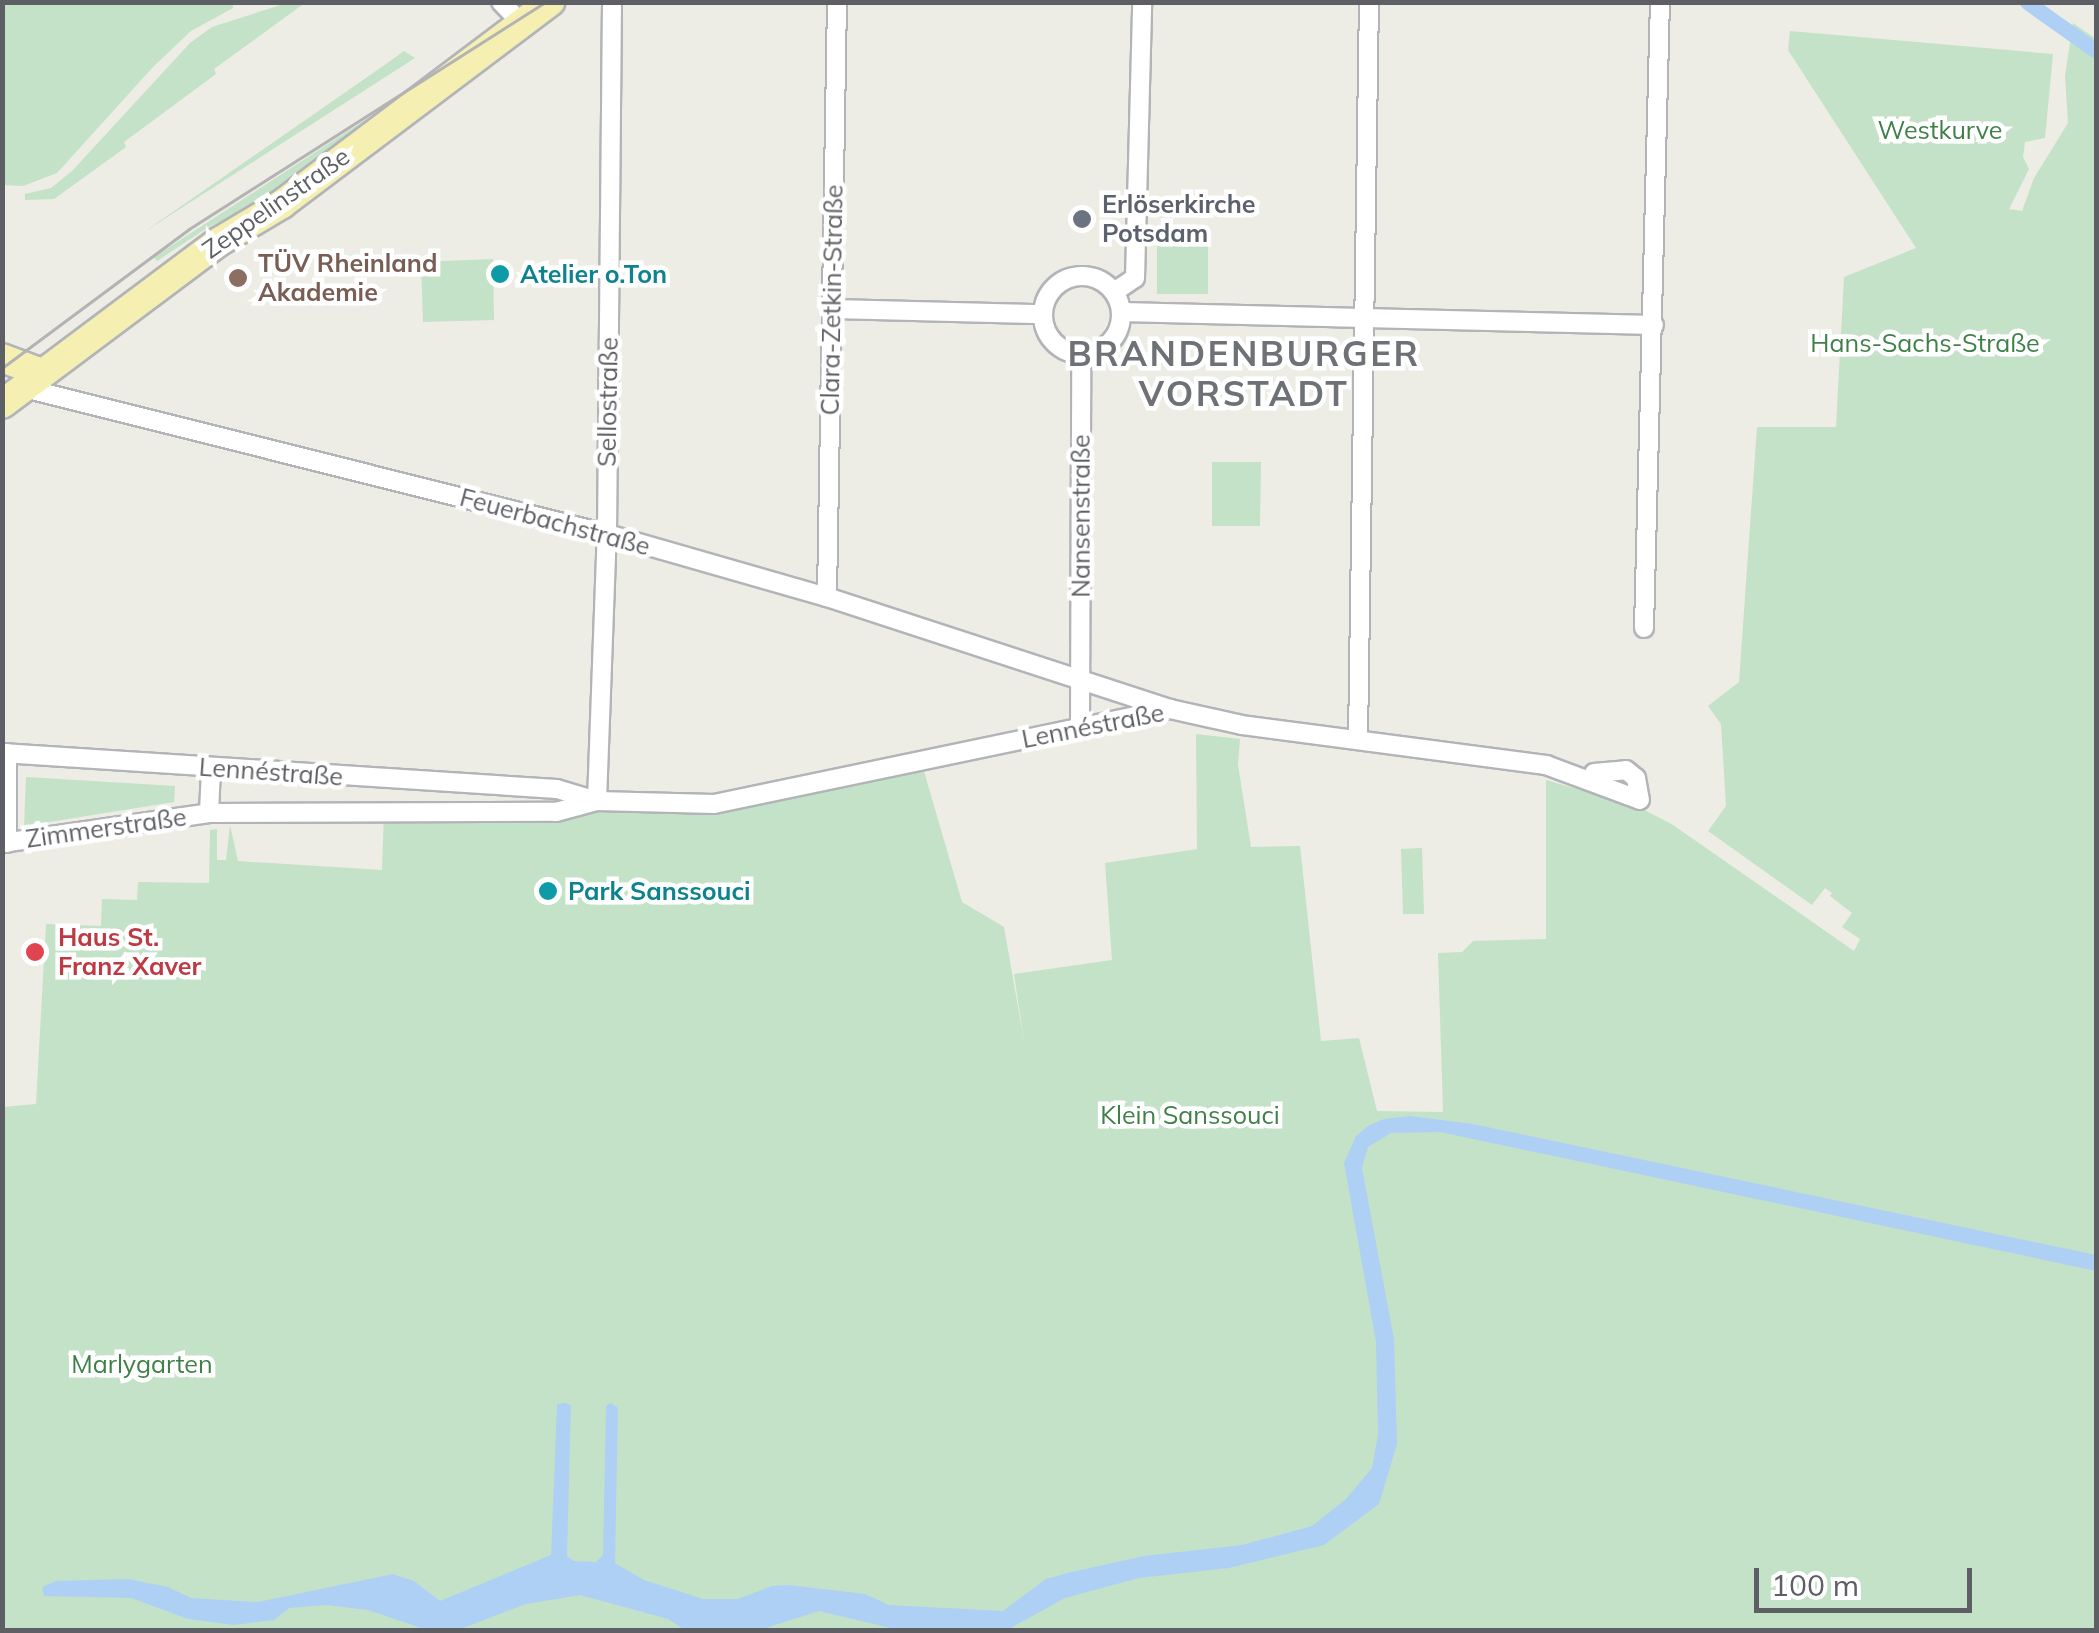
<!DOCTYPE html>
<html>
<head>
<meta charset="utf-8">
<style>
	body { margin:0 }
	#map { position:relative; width:2099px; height:1633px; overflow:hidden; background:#edece5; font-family:Mulish,sans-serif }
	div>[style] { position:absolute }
	.green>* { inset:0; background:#c4e2c7 }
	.water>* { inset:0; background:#aed0f5 }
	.canal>* { height:15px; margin:-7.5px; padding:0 7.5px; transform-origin:7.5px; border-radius:7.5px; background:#aed0f5 }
	.roads { filter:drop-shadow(2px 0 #b2b4b8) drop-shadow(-2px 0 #b2b4b8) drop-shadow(0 2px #b2b4b8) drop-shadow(0 -2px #b2b4b8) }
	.street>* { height:18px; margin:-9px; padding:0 9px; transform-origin:9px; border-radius:9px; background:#fff }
	.street>.ring { margin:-9px; padding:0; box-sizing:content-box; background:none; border:18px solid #fff; border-radius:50% }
	.primary>* { height:28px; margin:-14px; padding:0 14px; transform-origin:14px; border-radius:14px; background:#f5f0b2 }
	.tram>* { height:2.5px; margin:-1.25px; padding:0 1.25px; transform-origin:1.25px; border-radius:1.25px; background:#b3b3b4 }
	.dots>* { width:28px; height:28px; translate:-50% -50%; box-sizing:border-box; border:5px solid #fff; border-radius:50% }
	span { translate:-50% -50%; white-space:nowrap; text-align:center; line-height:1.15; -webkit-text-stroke:9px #fff; paint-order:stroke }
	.park-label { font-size:25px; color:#3f8048 }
	.street-label { font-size:25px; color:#5d5f64 }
	.worship-label { font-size:25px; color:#5b616d; font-weight:700 }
	.left { translate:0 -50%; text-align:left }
	.education-label { font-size:25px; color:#785e54; font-weight:700 }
	.culture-label { font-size:25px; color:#0d838f; font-weight:700 }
	.health-label { font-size:25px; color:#be3a42; font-weight:700 }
	.district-label { font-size:35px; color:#6e7175; font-weight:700; letter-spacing:2.5px }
	.frame { position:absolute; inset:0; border:5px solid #5d5f64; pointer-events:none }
	.scale { position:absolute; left:1754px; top:1568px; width:218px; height:45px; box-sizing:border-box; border:5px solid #5d5f64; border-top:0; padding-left:12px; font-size:30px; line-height:35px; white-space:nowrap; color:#5d5f64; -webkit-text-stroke:8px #fff; paint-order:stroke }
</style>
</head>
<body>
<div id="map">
	<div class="green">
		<i style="clip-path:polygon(290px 2px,302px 5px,214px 69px,216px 74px,124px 142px,126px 147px,54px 199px,25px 200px,25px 194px,51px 188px,72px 171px,190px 43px,212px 27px)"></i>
		<i style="clip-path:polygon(2px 3px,3px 2px,233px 3px,233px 8px,191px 31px,153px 67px,57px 173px,23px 186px,3px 185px)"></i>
		<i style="clip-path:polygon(2073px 23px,2096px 39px,2096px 1630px,3px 1630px,3px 1107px,36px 1104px,46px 924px,101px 926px,102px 899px,137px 900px,138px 882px,209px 883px,210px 830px,217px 829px,217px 860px,226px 860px,230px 825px,238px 861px,382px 870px,384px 811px,556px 812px,714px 804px,921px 761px,962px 902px,1004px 927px,1024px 1041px,1014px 974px,1112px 960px,1105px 863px,1197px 849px,1196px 734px,1240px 739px,1238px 765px,1251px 847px,1300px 846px,1321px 1041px,1359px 1038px,1377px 1111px,1443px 1112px,1438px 953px,1462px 952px,1473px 941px,1546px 939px,1546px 780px,1639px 807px,1673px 825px,1854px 951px,1860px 939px,1842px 927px,1852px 913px,1830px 896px,1832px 893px,1825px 888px,1812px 905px,1708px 831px,1726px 806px,1721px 724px,1708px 706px,1739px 682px,1757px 427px,1836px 427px,1844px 277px,1916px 248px,1788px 50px,1790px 31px,2053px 54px,2045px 138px,2025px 142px,2023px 157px,2029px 169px,2009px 209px,2022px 211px,2034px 178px,2068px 123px,2065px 76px)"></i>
		<i style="clip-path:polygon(404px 51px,415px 58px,144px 232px,386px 64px)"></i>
		<i style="clip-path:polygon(385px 107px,254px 206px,207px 228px,157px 261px,154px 257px)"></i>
		<i style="clip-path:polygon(1157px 242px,1208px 242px,1208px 294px,1157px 294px)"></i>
		<i style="clip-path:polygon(493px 259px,494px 320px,423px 322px,421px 262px)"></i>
		<i style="clip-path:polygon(1212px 462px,1261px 462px,1260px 526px,1212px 526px)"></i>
		<i style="clip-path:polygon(26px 777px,175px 786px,174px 802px,24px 826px)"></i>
		<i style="clip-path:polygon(1422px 848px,1424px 914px,1403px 914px,1401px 849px)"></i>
	</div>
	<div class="water">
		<i style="clip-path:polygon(1410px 1116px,1473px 1124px,2096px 1255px,2096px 1271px,1440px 1132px,1391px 1133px,1368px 1147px,1362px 1168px,1394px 1339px,1397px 1444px,1379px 1504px,1324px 1545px,1229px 1568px,1139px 1578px,1065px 1598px,1007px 1630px,899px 1630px,819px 1611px,760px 1630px,685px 1630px,668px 1619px,580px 1595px,526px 1604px,463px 1628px,424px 1629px,368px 1610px,326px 1605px,289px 1608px,274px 1620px,234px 1625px,188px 1619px,131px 1598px,44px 1596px,42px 1587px,56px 1581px,128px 1579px,168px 1587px,191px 1598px,258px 1602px,393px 1574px,414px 1581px,440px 1601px,551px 1555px,557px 1404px,564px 1403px,571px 1405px,567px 1556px,574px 1561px,596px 1562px,603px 1555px,606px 1406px,611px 1403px,618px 1408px,615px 1563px,644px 1580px,703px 1599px,738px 1599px,772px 1586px,789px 1585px,865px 1594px,889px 1605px,1003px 1611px,1046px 1579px,1071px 1572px,1144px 1556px,1242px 1545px,1312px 1526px,1346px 1499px,1372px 1468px,1378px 1435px,1376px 1342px,1344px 1163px,1356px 1136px,1368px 1126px,1384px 1119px)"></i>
	</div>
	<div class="canal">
		<i style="left:2027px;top:2px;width:85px;rotate:35.4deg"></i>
	</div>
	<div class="roads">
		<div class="street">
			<i style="left:501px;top:2px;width:29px;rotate:46deg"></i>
			<i class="ring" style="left:1043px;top:276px;width:60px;height:60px"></i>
			<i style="left:1114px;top:292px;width:25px;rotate:-34deg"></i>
			<i style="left:1135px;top:278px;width:276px;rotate:-88.5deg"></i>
			<i style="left:833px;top:309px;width:210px;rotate:1.4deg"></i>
			<i style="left:1122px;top:312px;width:532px;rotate:1.4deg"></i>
			<i style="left:24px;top:388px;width:601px;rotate:14.06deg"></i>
			<i style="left:607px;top:534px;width:229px;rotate:16deg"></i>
			<i style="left:827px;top:597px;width:360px;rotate:18.1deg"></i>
			<i style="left:827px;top:597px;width:595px;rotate:-89.04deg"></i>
			<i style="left:1644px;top:628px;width:626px;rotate:-88.54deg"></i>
			<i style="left:1080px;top:727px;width:372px;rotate:-89.8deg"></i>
			<i style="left:1358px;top:740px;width:738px;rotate:-89.15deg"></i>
			<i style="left:2px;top:753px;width:556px;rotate:3.71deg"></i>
			<i style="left:557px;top:789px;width:42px;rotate:16.7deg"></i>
			<i style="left:597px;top:801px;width:117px;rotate:1.5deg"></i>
			<i style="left:714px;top:804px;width:466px;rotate:-11.8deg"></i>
			<i style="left:1170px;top:709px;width:74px;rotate:12.5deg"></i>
			<i style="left:1242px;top:725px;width:307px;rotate:7.5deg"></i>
			<i style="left:1546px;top:765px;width:100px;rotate:20.4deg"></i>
			<i style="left:7px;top:753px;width:90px;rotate:90deg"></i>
			<i style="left:1594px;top:773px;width:32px;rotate:-5deg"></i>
			<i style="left:1626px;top:770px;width:13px;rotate:39deg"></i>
			<i style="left:1636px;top:778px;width:22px;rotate:80deg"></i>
			<i style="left:597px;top:801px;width:267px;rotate:-87.9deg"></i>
			<i style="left:607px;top:534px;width:532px;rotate:-89.46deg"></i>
			<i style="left:209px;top:813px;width:44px;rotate:-87.4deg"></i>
			<i style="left:2px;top:843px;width:209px;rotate:-8.2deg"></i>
			<i style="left:209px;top:813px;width:347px;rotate:-0.2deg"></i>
			<i style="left:556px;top:812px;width:42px;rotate:-15deg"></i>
		</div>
		<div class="primary">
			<i style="left:2px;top:358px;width:43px;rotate:20.6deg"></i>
			<i style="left:2px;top:404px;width:272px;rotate:-36.8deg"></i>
			<i style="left:220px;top:241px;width:72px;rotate:-30.8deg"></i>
			<i style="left:282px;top:204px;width:336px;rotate:-37deg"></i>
		</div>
	</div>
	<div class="tram">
		<i style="left:2px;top:368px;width:233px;rotate:-36.6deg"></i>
		<i style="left:189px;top:229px;width:423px;rotate:-32.5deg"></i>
	</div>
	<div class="dots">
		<i style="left:1082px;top:219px;background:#6b7280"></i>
		<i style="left:500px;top:274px;background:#0f9aa8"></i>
		<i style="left:238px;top:278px;background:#8d6e63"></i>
		<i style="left:548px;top:891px;background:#0f9aa8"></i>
		<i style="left:35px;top:952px;background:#e0444e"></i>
	</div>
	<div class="park-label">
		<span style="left:1940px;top:130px">Westkurve</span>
		<span style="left:1925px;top:343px">Hans-Sachs-Straße</span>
		<span style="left:1190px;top:1115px">Klein Sanssouci</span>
		<span style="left:142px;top:1364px">Marlygarten</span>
	</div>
	<div class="street-label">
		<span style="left:276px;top:203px;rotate:-35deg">Zeppelinstraße</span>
		<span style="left:832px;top:300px;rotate:-89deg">Clara-Zetkin-Straße</span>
		<span style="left:608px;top:402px;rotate:-89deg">Sellostraße</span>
		<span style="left:1081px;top:516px;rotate:-90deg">Nansenstraße</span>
		<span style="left:555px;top:522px;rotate:15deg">Feuerbachstraße</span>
		<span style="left:1093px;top:726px;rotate:-11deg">Lennéstraße</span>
		<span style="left:271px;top:772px;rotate:4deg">Lennéstraße</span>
		<span style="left:106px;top:828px;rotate:-8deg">Zimmerstraße</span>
	</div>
	<div class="worship-label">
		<span class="left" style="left:1102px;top:219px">Erlöserkirche<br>Potsdam</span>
	</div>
	<div class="education-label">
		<span class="left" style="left:258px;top:278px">TÜV Rheinland<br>Akademie</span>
	</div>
	<div class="culture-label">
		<span class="left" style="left:520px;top:274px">Atelier o.Ton</span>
		<span class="left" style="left:568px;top:891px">Park Sanssouci</span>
	</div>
	<div class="health-label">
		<span class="left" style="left:58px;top:952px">Haus St.<br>Franz Xaver</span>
	</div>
	<div class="district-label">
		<span style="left:1244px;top:373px">BRANDENBURGER<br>VORSTADT</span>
	</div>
	<div class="frame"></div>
	<div class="scale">100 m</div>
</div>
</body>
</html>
